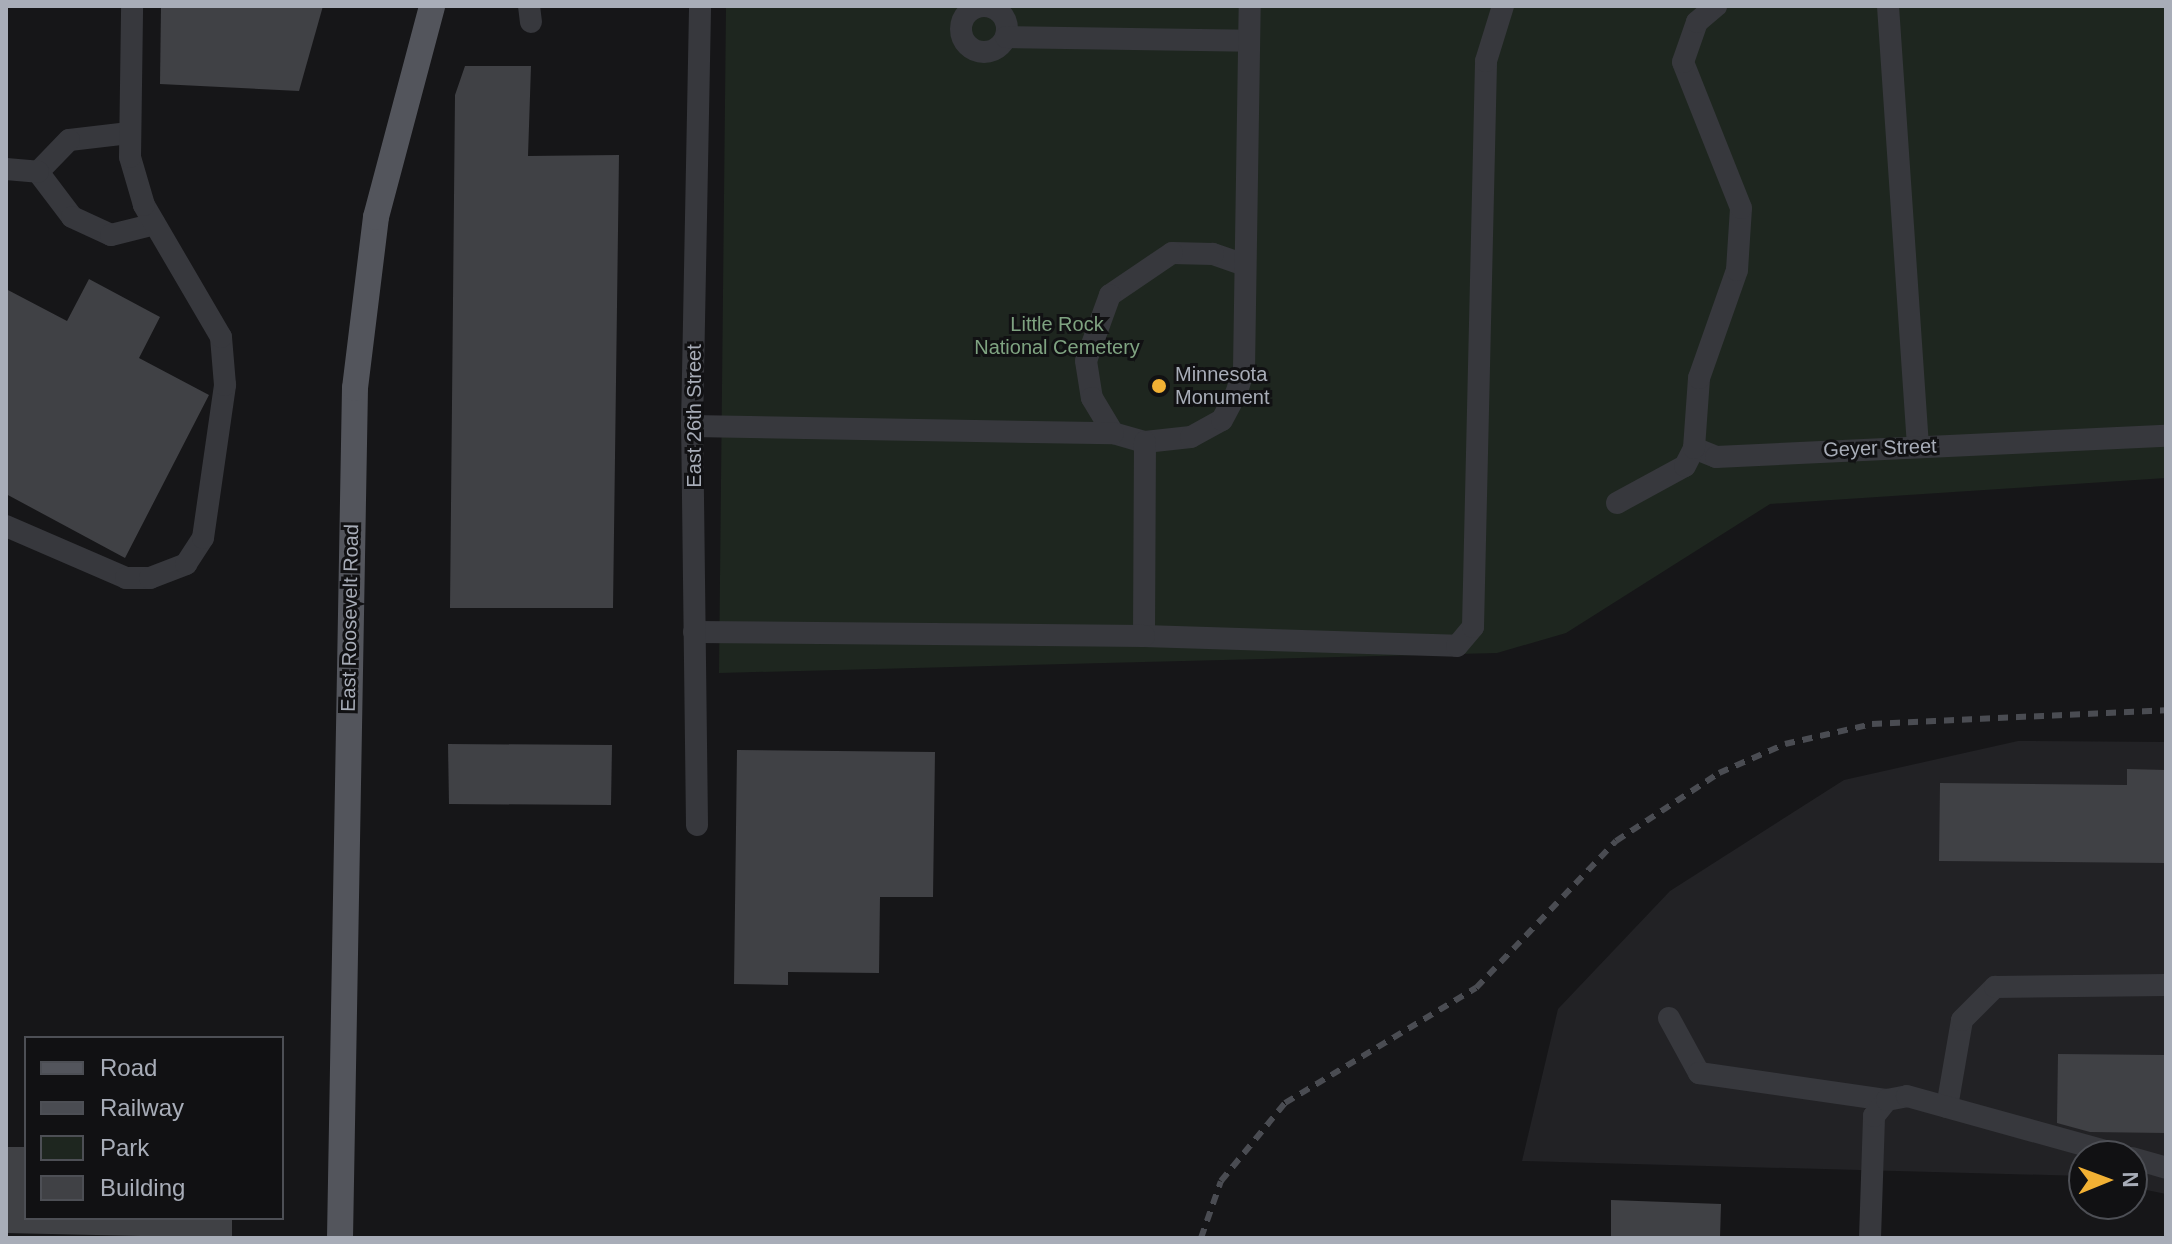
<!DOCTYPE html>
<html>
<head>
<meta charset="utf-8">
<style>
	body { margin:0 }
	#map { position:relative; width:2172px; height:1244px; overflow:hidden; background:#161618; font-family:Helvetica,sans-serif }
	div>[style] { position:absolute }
	.built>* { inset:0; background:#222225 }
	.green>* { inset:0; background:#1e261f }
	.building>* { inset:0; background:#404145 }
	.minor>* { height:22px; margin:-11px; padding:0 11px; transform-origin:11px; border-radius:11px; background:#37383d }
	.minor>.ring { margin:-11px; padding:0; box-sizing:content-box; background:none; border:22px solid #37383d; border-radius:50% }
	.major>* { height:26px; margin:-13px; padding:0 13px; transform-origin:13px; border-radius:13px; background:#53555c }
	.rail>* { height:6px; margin-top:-3px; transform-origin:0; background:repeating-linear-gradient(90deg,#4a4c52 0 10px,transparent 0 18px) }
	.dots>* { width:22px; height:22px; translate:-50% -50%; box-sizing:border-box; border:4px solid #111113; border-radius:50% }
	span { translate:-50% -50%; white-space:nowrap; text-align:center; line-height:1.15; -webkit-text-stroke:6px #111113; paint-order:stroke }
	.park-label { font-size:20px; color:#7fa381 }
	.poi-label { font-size:20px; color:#a8adb8 }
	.left { translate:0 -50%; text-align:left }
	.street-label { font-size:20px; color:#a8adb8 }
	.frame { position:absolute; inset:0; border:8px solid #a8adb8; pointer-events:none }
	.legend { position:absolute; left:24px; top:1036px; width:260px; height:184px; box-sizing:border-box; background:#111113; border:2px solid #4d4f55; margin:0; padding:10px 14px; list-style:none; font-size:24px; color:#a8adb8 }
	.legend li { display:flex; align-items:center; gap:16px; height:40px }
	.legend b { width:40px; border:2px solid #4d4f55 }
	.north { position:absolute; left:2068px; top:1140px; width:80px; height:80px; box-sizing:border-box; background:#111113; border:2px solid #4d4f55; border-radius:50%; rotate:89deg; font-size:22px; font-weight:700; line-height:32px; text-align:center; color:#a8adb8 }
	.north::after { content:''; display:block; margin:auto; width:28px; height:36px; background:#f2b134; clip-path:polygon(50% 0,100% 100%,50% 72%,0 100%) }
</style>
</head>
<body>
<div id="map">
	<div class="built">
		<i style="clip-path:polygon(2018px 741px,2166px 742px,2166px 1194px,2132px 1187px,2132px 1156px,2084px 1156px,2084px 1176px,1522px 1161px,1558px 1009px,1670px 891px,1844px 780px)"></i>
	</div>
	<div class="green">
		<i style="clip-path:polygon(726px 6px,2166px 6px,2166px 478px,1770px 504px,1566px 633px,1497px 653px,719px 673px)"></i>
	</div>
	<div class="building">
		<i style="clip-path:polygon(161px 6px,323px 6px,299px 91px,160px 84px)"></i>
		<i style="clip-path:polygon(465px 66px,531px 66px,528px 156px,619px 155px,613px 608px,450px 608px,455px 95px)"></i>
		<i style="clip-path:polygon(89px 279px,160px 317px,139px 358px,209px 395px,125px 558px,6px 494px,6px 289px,67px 321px)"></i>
		<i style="clip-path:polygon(448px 744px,612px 745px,611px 805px,449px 804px)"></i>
		<i style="clip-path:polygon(737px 750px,935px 752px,933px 897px,880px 897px,879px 973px,788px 972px,788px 985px,734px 984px)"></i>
		<i style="clip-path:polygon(2127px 769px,2166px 770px,2166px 863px,1939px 861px,1940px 783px,2127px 785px)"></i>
		<i style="clip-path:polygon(2058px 1054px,2166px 1055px,2166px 1133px,2090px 1132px,2057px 1123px)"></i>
		<i style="clip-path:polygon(6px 1147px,26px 1147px,26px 1218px,232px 1218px,232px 1238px,6px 1233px)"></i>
		<i style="clip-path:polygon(1611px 1200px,1721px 1204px,1720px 1238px,1611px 1238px)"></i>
	</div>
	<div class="minor">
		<i style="left:529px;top:6px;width:16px;rotate:83deg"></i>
		<i style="left:1888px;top:6px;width:442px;rotate:86.1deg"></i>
		<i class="ring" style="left:961px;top:6px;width:24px;height:24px"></i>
		<i style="left:1006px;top:37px;width:243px;rotate:0.9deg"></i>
		<i style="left:129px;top:133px;width:60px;rotate:173.3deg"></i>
		<i style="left:69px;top:140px;width:45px;rotate:134.1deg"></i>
		<i style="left:38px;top:172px;width:56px;rotate:52.9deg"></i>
		<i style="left:72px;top:217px;width:43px;rotate:24.8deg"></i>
		<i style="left:111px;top:235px;width:45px;rotate:-14deg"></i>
		<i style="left:6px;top:169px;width:32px;rotate:5deg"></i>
		<i style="left:1242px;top:264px;width:31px;rotate:-161deg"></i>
		<i style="left:1213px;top:254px;width:41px;rotate:-178.6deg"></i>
		<i style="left:1172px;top:253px;width:75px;rotate:145.9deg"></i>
		<i style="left:1110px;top:295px;width:70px;rotate:110deg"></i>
		<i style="left:1086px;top:361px;width:37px;rotate:81deg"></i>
		<i style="left:1092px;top:398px;width:41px;rotate:59deg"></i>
		<i style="left:1113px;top:433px;width:33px;rotate:16deg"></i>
		<i style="left:1145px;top:442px;width:46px;rotate:-6.2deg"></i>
		<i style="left:1191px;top:437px;width:35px;rotate:-29deg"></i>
		<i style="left:1222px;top:420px;width:30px;rotate:-62deg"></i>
		<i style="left:1236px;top:394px;width:26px;rotate:-72deg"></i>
		<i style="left:1244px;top:369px;width:363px;rotate:-89.1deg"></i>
		<i style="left:692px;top:426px;width:421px;rotate:1deg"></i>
		<i style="left:1145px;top:442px;width:194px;rotate:90.3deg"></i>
		<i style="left:1144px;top:636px;width:313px;rotate:1.8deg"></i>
		<i style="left:1457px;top:646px;width:25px;rotate:-50deg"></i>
		<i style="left:1473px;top:627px;width:566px;rotate:-88.68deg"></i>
		<i style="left:1486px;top:61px;width:58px;rotate:-72.8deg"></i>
		<i style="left:1694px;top:448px;width:24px;rotate:22deg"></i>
		<i style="left:1716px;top:457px;width:450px;rotate:-2.7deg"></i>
		<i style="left:1617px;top:503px;width:77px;rotate:-28.6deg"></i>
		<i style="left:1685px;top:466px;width:20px;rotate:-63deg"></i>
		<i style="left:1694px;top:448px;width:70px;rotate:-85.9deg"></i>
		<i style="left:1699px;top:378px;width:114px;rotate:-70.6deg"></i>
		<i style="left:1737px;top:270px;width:62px;rotate:-86.3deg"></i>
		<i style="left:1741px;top:208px;width:157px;rotate:-111.7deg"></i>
		<i style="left:1683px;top:62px;width:42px;rotate:-70.7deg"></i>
		<i style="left:1697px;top:22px;width:25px;rotate:-40deg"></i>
		<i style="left:6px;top:526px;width:131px;rotate:23.4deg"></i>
		<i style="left:126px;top:578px;width:24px"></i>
		<i style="left:150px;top:578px;width:39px;rotate:-21deg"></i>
		<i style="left:186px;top:564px;width:31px;rotate:-57deg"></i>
		<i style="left:203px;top:538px;width:155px;rotate:-81.8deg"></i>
		<i style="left:225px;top:385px;width:48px;rotate:-94.8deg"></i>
		<i style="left:221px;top:337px;width:153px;rotate:-120.3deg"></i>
		<i style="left:144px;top:205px;width:50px;rotate:-106.3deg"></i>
		<i style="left:130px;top:157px;width:151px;rotate:-89.2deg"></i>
		<i style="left:694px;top:632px;width:450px;rotate:0.5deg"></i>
		<i style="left:697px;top:825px;width:399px;rotate:-90.7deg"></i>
		<i style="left:692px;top:426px;width:420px;rotate:-88.9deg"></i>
		<i style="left:1669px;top:1018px;width:63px;rotate:61.4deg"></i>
		<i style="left:1699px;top:1073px;width:190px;rotate:8.2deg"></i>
		<i style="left:1947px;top:1107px;width:88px;rotate:-80.2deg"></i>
		<i style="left:1962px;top:1020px;width:47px;rotate:-45deg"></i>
		<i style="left:1995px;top:987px;width:171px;rotate:-0.7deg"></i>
		<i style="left:2132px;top:1158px;width:35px;rotate:16deg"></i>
		<i style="left:1870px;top:1238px;width:122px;rotate:-88.1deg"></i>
		<i style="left:1874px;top:1116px;width:21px;rotate:-51deg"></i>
		<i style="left:1887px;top:1100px;width:20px;rotate:-11deg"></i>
		<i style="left:1907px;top:1096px;width:225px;rotate:15.5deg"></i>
	</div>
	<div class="major">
		<i style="left:340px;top:1238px;width:850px;rotate:-88.99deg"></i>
		<i style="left:355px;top:388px;width:172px;rotate:-83deg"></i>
		<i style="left:376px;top:217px;width:218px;rotate:-75.1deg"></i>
	</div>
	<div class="rail">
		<i style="left:1201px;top:1238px;width:60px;rotate:-70.7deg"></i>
		<i style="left:1221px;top:1181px;width:101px;rotate:-50.6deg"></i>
		<i style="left:1285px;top:1103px;width:223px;rotate:-31.1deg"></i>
		<i style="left:1476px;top:988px;width:203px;rotate:-46.4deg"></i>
		<i style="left:1616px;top:841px;width:123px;rotate:-33.4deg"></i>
		<i style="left:1719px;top:773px;width:72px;rotate:-23.7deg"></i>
		<i style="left:1785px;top:744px;width:89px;rotate:-12.9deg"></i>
		<i style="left:1872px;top:724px;width:294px;rotate:-2.7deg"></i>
	</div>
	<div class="dots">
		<i style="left:1159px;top:386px;background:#f2b134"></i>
	</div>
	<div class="park-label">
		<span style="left:1057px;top:336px">Little Rock<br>National Cemetery</span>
	</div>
	<div class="poi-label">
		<span class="left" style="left:1175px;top:386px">Minnesota<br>Monument</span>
	</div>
	<div class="street-label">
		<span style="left:694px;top:416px;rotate:-90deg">East 26th Street</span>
		<span style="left:1880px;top:448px;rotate:-2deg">Geyer Street</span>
		<span style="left:350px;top:618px;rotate:-89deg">East Roosevelt Road</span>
	</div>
	<div class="frame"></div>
	<ul class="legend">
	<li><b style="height:10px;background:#53555c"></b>Road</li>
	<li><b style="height:10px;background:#4a4c52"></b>Railway</li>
	<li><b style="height:22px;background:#1e261f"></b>Park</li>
	<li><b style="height:22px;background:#404145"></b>Building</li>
	</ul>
	<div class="north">N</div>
</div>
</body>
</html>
